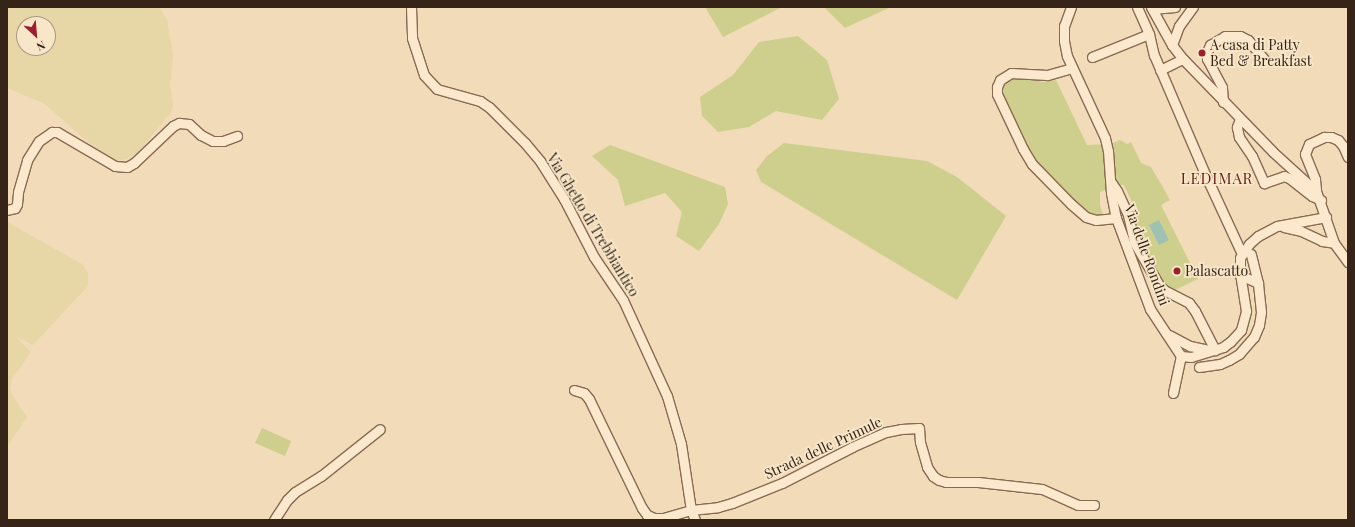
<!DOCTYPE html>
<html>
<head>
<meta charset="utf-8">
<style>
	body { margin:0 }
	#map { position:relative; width:1355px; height:527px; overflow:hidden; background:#f1dbb9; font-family:"Playfair Display",serif }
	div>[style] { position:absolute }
	.farmland>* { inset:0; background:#e7d6a6 }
	.green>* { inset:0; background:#cecf8d }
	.water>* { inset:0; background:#9fc1b3 }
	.roads { filter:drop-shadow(1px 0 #886a53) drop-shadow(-1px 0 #886a53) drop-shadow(0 1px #886a53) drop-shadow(0 -1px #886a53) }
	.minor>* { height:9px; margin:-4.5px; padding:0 4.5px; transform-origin:4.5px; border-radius:4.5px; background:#fce9cd }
	.dots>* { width:11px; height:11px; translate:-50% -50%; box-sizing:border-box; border:2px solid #f8e6c9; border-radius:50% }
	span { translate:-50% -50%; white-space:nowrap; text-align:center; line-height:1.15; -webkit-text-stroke:3.5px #f8e6c9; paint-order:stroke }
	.poi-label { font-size:14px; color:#362419 }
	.left { translate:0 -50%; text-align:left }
	.street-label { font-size:14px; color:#362419 }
	.neighbourhood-label { font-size:15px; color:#661e15; letter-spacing:1px }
	.frame { position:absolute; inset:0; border:8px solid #362419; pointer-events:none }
	.north { position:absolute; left:16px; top:16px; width:40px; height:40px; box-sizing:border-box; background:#f8e6c9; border:1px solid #aa9883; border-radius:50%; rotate:154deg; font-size:11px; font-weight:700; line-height:16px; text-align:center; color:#362419 }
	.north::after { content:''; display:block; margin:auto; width:14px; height:18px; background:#9c1f2c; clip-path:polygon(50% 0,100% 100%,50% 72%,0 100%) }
</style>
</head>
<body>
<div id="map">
	<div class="farmland">
		<i style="clip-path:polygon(evenodd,7px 7px,159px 7px,167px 20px,173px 56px,170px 85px,173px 106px,171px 113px,138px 152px,127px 159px,117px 161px,104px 156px,45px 104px,7px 88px,7px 7px,24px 24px,48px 24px,48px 48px,24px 48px,24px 24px)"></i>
		<i style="clip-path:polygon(7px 222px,82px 264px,88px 273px,88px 286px,33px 345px,15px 336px,31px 352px,12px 379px,10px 389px,12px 395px,27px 417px,7px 447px)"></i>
	</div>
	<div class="green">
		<i style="clip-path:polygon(705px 7px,782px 7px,723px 37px)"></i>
		<i style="clip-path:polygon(824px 7px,891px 7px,845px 28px)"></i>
		<i style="clip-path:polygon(798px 36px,827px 60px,839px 99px,822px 120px,776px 111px,749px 127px,718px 132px,702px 116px,700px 97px,733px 75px,759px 42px)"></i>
		<i style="clip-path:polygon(1015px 77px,1044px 82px,1056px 80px,1087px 145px,1111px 144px,1120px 140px,1127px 144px,1131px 142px,1141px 163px,1151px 167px,1165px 191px,1170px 200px,1161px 205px,1198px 279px,1173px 291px,1163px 284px,1150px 260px,1148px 248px,1133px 218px,1138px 215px,1124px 185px,1116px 185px,1100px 192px,1100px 205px,1103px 215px,1089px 216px,1035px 164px,1000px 93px,1001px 84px)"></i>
		<i style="clip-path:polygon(784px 143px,927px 161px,957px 177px,1006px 216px,957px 300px,761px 182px,756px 170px,767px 156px)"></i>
		<i style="clip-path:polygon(610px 145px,725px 187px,728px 204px,719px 224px,699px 251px,676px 236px,682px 212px,665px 193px,625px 206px,618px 180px,592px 156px)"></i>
		<i style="clip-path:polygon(262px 428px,291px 441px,285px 456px,255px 443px)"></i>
	</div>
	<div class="water">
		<i style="clip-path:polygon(1159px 220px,1169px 240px,1159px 245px,1149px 225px)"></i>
	</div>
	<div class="roads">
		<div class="minor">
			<i style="left:411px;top:7px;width:31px;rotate:88deg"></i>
			<i style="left:412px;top:38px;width:39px;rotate:72deg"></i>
			<i style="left:424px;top:75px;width:19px;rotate:47deg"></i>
			<i style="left:437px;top:89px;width:45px;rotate:15.6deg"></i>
			<i style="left:480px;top:101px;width:11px;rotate:34deg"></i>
			<i style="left:489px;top:107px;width:51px;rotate:45deg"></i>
			<i style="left:525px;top:143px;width:23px;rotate:50deg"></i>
			<i style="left:540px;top:161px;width:45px;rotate:57.7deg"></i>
			<i style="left:564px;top:199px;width:65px;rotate:62.7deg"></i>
			<i style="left:594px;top:257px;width:52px;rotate:56deg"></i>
			<i style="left:623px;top:300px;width:106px;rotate:65.4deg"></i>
			<i style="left:667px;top:396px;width:50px;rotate:73.7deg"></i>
			<i style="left:681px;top:444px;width:67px;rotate:81.4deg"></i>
			<i style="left:691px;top:510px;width:11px;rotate:68deg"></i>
			<i style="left:1071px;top:7px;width:20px;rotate:110deg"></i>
			<i style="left:1064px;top:26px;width:15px;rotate:90deg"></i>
			<i style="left:1064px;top:41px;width:15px;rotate:79deg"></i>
			<i style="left:1067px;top:56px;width:90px;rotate:65.1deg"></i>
			<i style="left:1105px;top:138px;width:13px;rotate:77deg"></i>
			<i style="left:1108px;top:151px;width:42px;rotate:85.9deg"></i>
			<i style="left:1111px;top:193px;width:25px;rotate:79deg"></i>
			<i style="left:1116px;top:218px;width:97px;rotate:69.5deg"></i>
			<i style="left:1150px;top:309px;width:56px;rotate:56.6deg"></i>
			<i style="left:1181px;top:356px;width:10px;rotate:6deg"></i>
			<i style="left:1191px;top:357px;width:34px;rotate:-17deg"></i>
			<i style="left:1223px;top:347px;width:9px;rotate:-36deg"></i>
			<i style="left:1230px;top:342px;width:16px;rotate:-47deg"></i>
			<i style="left:1241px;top:330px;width:20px;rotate:-75deg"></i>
			<i style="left:1246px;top:311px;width:36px;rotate:-99deg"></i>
			<i style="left:1240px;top:275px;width:17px;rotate:-90deg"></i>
			<i style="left:1240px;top:258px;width:17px;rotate:-57deg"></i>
			<i style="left:1249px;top:244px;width:12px;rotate:-42deg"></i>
			<i style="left:1258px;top:236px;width:21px;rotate:-28deg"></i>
			<i style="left:1277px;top:226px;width:50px;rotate:-10.4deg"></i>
			<i style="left:1137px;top:7px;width:30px;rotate:66deg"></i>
			<i style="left:1149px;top:34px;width:22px;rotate:77deg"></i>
			<i style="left:1154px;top:55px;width:129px;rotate:66.8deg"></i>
			<i style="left:1205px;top:174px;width:88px;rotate:65.2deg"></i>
			<i style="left:1151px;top:7px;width:43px;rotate:61.1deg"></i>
			<i style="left:1172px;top:45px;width:18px;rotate:52deg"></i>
			<i style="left:1183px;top:59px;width:129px;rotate:45.9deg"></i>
			<i style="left:1273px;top:152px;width:58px;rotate:42.2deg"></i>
			<i style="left:1316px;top:191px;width:55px;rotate:70.9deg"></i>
			<i style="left:1334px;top:243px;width:24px;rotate:54deg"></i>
			<i style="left:1153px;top:9px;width:22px;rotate:-5deg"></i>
			<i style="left:1172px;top:45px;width:20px;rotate:-70deg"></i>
			<i style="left:1179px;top:26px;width:24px;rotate:-54deg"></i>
			<i style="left:1092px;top:57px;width:61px;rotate:-22deg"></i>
			<i style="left:1072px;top:68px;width:26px;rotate:164deg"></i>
			<i style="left:1047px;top:75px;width:36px;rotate:-177deg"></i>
			<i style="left:1011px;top:73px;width:13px;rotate:148deg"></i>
			<i style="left:1000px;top:80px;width:8px;rotate:113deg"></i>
			<i style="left:997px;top:87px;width:7px;rotate:90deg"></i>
			<i style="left:997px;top:94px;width:61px;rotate:64.7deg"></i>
			<i style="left:1023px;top:149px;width:17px;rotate:59deg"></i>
			<i style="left:1032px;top:164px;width:56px;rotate:45.7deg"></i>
			<i style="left:1071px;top:204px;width:20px;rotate:41deg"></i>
			<i style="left:1086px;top:217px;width:10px;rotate:17deg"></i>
			<i style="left:1096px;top:220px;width:20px;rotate:-6deg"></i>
			<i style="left:1160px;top:70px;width:25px;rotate:-26deg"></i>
			<i style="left:1223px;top:102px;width:15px;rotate:-94deg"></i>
			<i style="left:1222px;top:87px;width:32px;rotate:-118deg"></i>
			<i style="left:1207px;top:59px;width:7px;rotate:-90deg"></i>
			<i style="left:1207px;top:52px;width:8px;rotate:-67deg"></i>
			<i style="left:1210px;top:45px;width:17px;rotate:-31deg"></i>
			<i style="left:1225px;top:36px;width:15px"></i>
			<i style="left:1240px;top:36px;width:9px;rotate:27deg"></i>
			<i style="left:1248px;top:40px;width:26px;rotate:50deg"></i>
			<i style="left:1240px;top:119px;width:9px;rotate:111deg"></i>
			<i style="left:1237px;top:127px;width:10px;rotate:79deg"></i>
			<i style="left:1239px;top:137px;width:23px;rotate:56deg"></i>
			<i style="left:1252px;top:156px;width:30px;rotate:66deg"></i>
			<i style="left:1264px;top:183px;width:21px;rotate:-19deg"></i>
			<i style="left:1284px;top:176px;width:5px;rotate:22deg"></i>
			<i style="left:1289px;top:178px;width:29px;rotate:38deg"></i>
			<i style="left:1312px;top:196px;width:10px;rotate:24deg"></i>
			<i style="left:1111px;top:182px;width:11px;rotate:56deg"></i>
			<i style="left:1117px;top:191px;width:26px;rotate:65deg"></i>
			<i style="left:1128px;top:215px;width:28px;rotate:77deg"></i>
			<i style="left:1134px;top:242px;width:50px;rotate:59.8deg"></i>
			<i style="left:1159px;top:285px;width:7px;rotate:45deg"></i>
			<i style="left:1164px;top:290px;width:28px;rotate:27deg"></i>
			<i style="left:1189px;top:303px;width:10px;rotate:53deg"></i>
			<i style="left:1195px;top:311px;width:44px;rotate:62.9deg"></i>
			<i style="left:1316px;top:189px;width:10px;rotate:-96deg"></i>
			<i style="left:1315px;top:179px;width:27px;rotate:-112deg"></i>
			<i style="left:1305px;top:154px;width:11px;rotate:-68deg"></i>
			<i style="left:1309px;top:144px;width:17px;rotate:-25deg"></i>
			<i style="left:1324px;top:137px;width:7px"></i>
			<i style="left:1331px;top:137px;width:8px;rotate:23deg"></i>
			<i style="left:1338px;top:140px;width:8px;rotate:50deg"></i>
			<i style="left:1343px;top:146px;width:12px;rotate:66deg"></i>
			<i style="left:7px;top:210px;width:8px;rotate:-14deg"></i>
			<i style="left:15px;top:208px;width:4px;rotate:-63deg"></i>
			<i style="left:17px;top:204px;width:12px;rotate:-85deg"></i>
			<i style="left:18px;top:192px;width:33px;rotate:-74deg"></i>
			<i style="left:27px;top:160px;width:22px;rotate:-58deg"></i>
			<i style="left:39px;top:141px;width:16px;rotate:-35deg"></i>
			<i style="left:52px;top:132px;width:5px"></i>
			<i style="left:57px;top:132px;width:67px;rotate:30.4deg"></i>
			<i style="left:115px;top:166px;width:12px;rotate:5deg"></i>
			<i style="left:127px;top:167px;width:8px;rotate:-30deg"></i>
			<i style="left:134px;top:163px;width:54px;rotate:-43.5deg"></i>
			<i style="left:173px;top:126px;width:7px;rotate:-27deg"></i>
			<i style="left:179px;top:123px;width:10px;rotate:6deg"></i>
			<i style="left:189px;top:124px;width:16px;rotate:43deg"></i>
			<i style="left:201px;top:135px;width:13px;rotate:27deg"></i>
			<i style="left:213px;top:141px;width:10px"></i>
			<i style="left:223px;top:141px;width:15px;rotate:-20deg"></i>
			<i style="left:1284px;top:227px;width:17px;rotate:13deg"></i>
			<i style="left:1301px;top:231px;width:23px;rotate:25deg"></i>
			<i style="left:1322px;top:241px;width:12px;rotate:9deg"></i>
			<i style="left:1240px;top:275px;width:20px;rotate:24deg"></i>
			<i style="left:1169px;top:335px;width:24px;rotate:28deg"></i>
			<i style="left:1190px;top:346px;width:19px;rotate:12deg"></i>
			<i style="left:1199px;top:367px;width:21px;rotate:-8deg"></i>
			<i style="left:1220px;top:364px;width:10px;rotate:-24deg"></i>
			<i style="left:1229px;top:360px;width:12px;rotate:-31deg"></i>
			<i style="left:1239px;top:354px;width:23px;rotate:-49deg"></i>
			<i style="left:1254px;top:337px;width:13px;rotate:-67deg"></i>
			<i style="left:1259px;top:325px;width:13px;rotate:-81deg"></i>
			<i style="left:1261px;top:312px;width:29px;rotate:-96deg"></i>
			<i style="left:1258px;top:283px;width:30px;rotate:-104deg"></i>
			<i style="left:574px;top:390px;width:10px;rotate:17deg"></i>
			<i style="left:584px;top:393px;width:8px;rotate:50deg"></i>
			<i style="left:589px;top:399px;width:121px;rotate:64.1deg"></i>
			<i style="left:642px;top:508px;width:9px;rotate:54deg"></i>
			<i style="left:647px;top:515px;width:8px;rotate:23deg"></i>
			<i style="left:654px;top:518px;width:9px"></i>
			<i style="left:663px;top:518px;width:29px;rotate:-16deg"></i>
			<i style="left:691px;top:510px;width:27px;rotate:-6deg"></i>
			<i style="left:718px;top:507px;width:15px;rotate:-16deg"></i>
			<i style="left:732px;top:503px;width:54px;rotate:-21.8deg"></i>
			<i style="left:782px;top:483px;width:79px;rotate:-27.2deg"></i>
			<i style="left:852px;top:447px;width:37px;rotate:-24deg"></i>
			<i style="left:886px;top:432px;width:15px;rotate:-11deg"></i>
			<i style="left:901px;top:429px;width:18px;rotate:-3deg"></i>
			<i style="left:919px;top:428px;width:14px;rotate:86deg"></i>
			<i style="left:920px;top:442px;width:26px;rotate:74deg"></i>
			<i style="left:927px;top:467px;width:11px;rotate:56deg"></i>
			<i style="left:933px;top:476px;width:7px;rotate:34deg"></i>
			<i style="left:939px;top:480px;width:7px;rotate:16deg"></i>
			<i style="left:946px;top:482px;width:32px"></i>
			<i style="left:978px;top:482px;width:64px;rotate:6.2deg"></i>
			<i style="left:1042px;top:489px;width:39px;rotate:24deg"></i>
			<i style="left:1078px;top:505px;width:16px"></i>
			<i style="left:1173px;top:393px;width:38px;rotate:-78deg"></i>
			<i style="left:274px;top:520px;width:24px;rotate:-57deg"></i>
			<i style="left:287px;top:500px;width:11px;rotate:-45deg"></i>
			<i style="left:295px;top:492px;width:31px;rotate:-32deg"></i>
			<i style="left:321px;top:476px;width:75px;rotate:-38.5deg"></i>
		</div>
	</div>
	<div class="dots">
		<i style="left:1202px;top:53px;background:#9c1f2c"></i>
		<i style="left:1177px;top:271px;background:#9c1f2c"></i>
	</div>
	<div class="poi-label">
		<span class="left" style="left:1210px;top:53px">A casa di Patty<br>Bed &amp; Breakfast</span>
		<span class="left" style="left:1185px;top:271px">Palascatto</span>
	</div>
	<div class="street-label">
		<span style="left:593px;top:225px;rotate:59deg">Via Ghetto di Trebbiantico</span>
		<span style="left:1147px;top:255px;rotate:70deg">Via delle Rondini</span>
		<span style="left:823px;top:448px;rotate:-25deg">Strada delle Primule</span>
	</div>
	<div class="neighbourhood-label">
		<span style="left:1217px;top:179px">LEDIMAR</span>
	</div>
	<div class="frame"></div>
	<div class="north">N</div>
</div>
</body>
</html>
